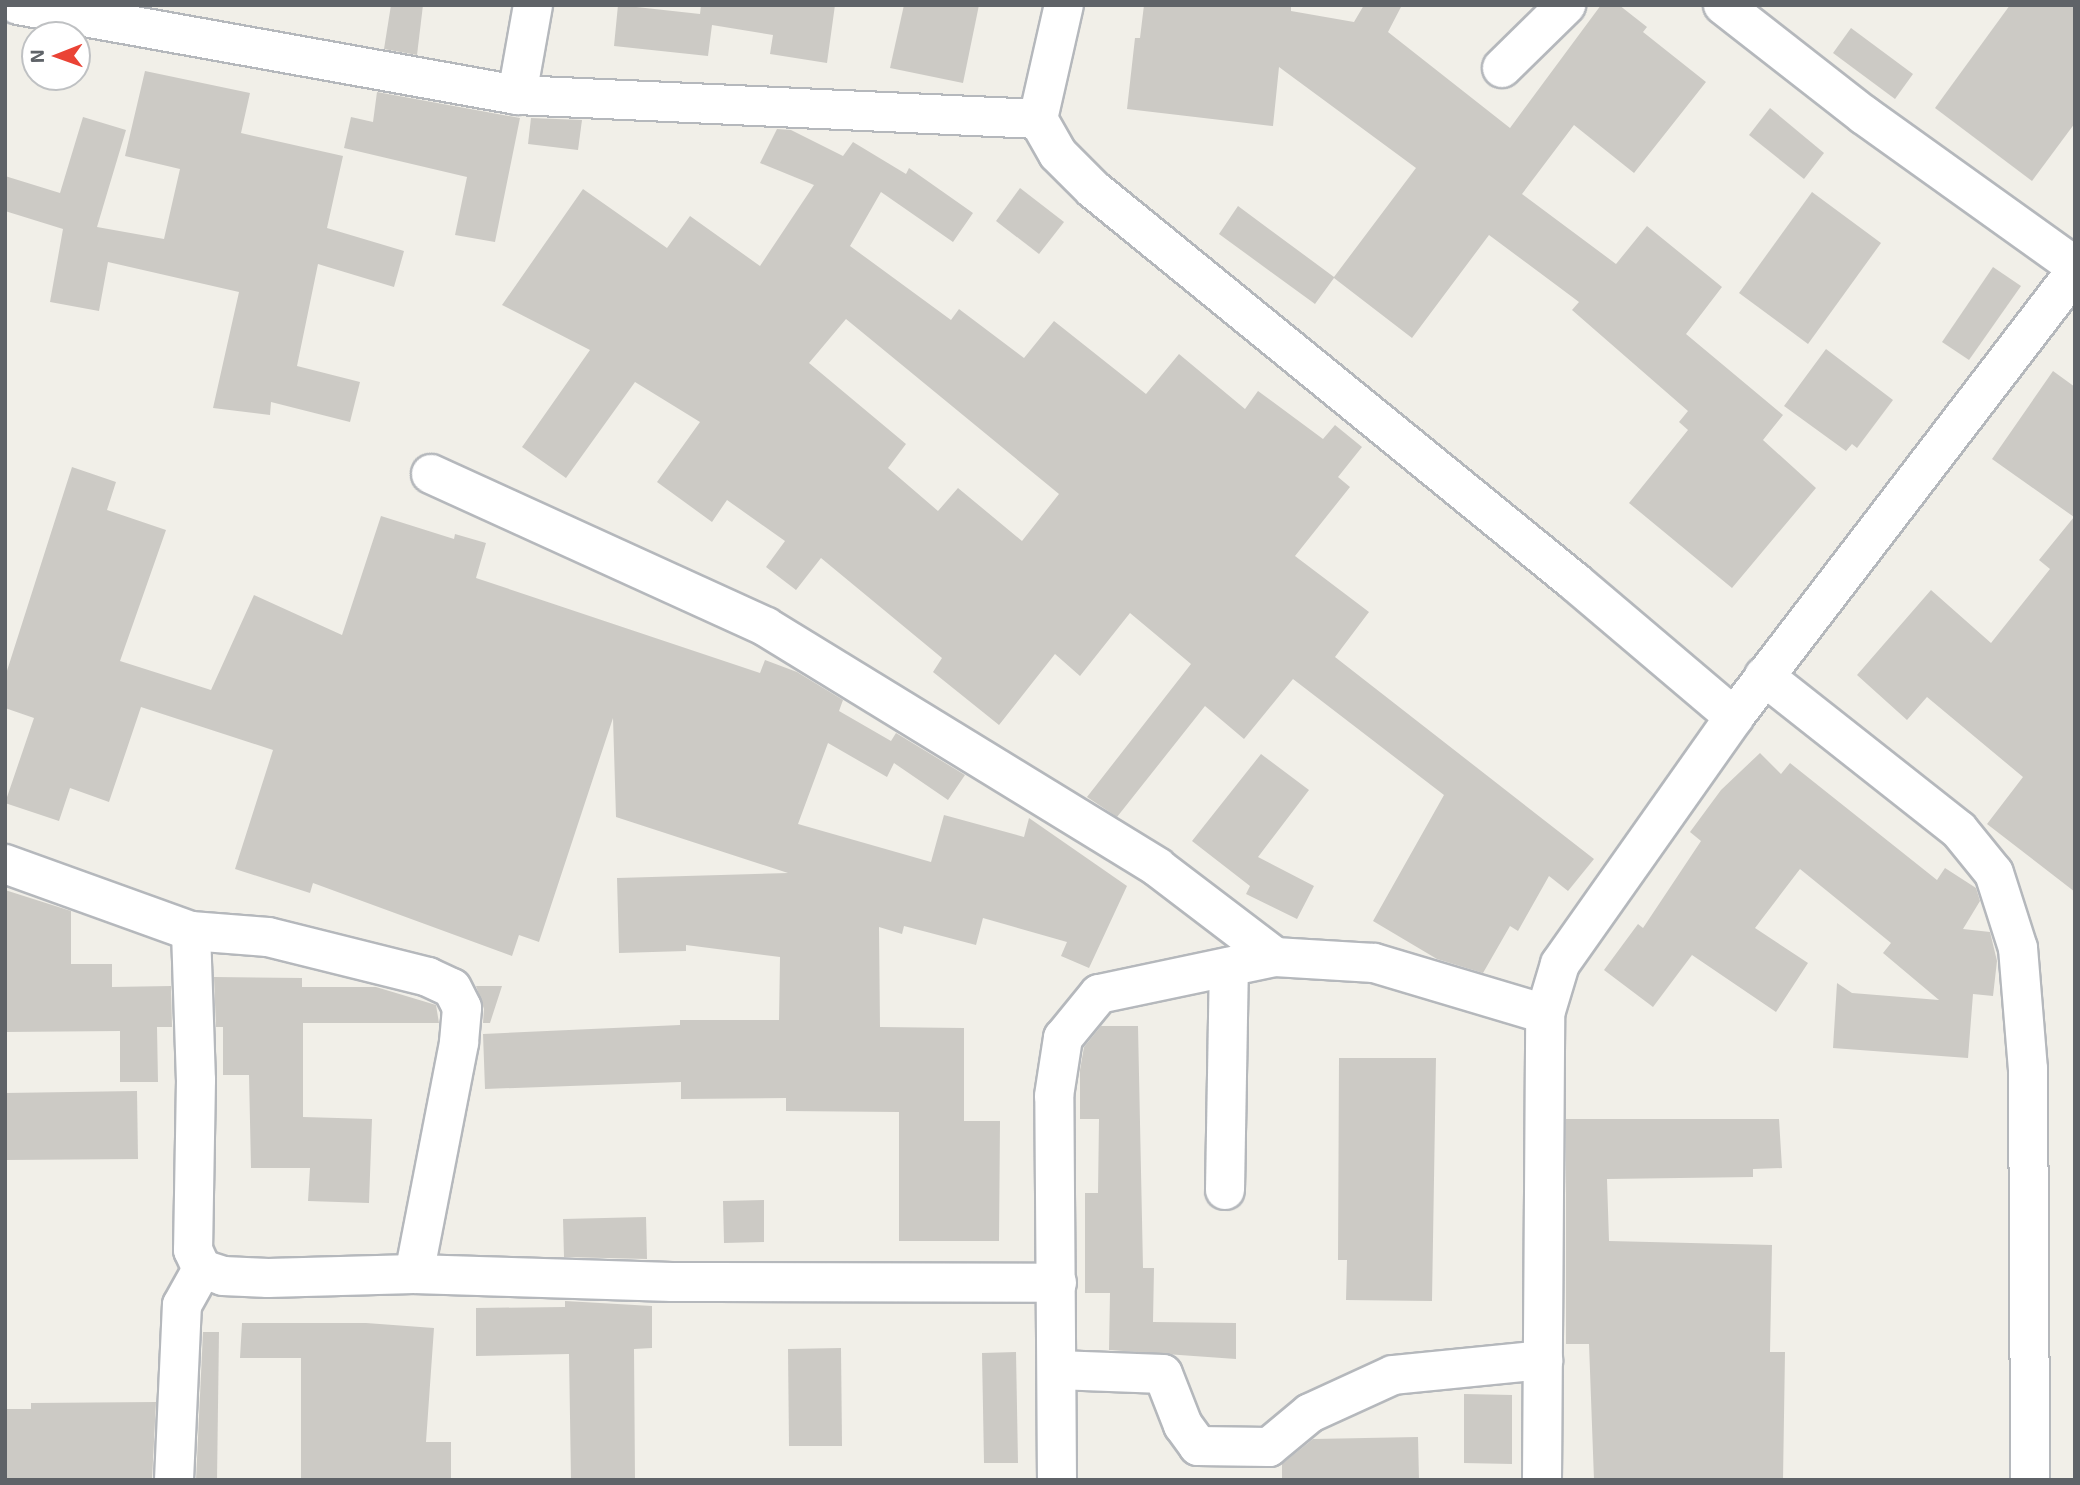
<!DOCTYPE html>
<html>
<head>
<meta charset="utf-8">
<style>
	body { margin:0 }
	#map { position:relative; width:2080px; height:1485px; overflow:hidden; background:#f1efe8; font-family:"Exo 2",sans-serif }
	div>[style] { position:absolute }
	.building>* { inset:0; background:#cccac5 }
	.roads { filter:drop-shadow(2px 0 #b5b8bc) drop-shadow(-2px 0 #b5b8bc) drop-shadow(0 2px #b5b8bc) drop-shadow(0 -2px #b5b8bc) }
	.minor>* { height:38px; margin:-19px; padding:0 19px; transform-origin:19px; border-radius:19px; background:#fff }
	span { translate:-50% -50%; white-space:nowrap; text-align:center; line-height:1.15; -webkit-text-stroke:5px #fff; paint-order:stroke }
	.frame { position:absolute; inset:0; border:7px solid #5f6368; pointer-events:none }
	.north { position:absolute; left:21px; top:21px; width:70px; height:70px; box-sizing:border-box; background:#fff; border:2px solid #bfc1c3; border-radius:50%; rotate:269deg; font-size:19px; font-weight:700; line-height:28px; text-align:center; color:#5f6368 }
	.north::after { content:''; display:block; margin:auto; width:24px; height:32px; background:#ea4335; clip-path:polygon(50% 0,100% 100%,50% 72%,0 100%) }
</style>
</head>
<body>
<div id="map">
	<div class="building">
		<i style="clip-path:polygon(391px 5px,423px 5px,417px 55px,384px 49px)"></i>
		<i style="clip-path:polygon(618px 5px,700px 14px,701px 5px,835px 5px,827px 63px,770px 54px,773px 35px,712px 25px,708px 56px,614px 46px)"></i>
		<i style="clip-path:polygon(904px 5px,979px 5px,963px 83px,890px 68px)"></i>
		<i style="clip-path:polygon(1144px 5px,1291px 5px,1291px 11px,1354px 22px,1364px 5px,1402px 5px,1388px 32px,1510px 128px,1601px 5px,1619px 5px,1647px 27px,1643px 32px,1706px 82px,1634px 173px,1574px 125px,1522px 194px,1616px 264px,1647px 226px,1722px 287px,1686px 334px,1783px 415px,1763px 440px,1816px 488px,1732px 588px,1629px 503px,1688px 430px,1679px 422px,1688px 411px,1572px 310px,1579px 302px,1489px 235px,1412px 338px,1334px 278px,1315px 304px,1219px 234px,1238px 206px,1334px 277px,1416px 168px,1279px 67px,1273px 126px,1127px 109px,1135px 38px,1140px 38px)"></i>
		<i style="clip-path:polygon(2010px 5px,2075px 5px,2075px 123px,2032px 181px,1935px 108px)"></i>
		<i style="clip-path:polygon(1851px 28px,1913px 74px,1895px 99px,1833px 53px)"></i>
		<i style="clip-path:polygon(145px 71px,250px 93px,241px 133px,343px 156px,327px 228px,404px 251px,394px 287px,318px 264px,297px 366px,360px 382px,350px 422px,271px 402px,270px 415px,213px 408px,239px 292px,108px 262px,99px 311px,50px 302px,63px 229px,5px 211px,5px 176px,60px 193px,83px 117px,126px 130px,97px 227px,164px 239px,180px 169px,125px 156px)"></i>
		<i style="clip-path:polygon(377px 92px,520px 118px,495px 242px,455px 235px,467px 177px,344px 148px,351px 117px,373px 122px)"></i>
		<i style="clip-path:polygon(1770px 108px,1824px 153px,1804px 179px,1749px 135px)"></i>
		<i style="clip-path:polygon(531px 118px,582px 120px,578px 150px,528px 144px)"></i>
		<i style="clip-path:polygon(evenodd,777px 129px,791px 130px,843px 156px,853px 142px,906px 174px,909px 168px,973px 213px,953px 242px,881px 192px,850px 246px,951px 320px,959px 309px,1024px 358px,1054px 321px,1146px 394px,1179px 354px,1245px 409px,1258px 391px,1323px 439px,1335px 425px,1362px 447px,1338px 477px,1350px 487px,1295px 556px,1369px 612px,1335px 657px,1594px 859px,1568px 891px,1549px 876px,1518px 931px,1510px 926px,1483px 973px,1437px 959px,1373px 921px,1444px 795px,1293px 679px,1244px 739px,1205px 706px,1117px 817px,1087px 797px,1191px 664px,1130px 613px,1080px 676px,1055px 654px,999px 725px,933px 672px,942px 658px,821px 558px,796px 590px,766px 567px,785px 541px,727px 500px,712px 522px,657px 482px,700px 422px,635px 382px,566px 478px,522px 447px,590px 350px,502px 305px,583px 189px,667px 248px,690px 216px,760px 266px,814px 185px,760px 163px,777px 129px,846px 319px,1059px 494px,1022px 541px,958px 488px,938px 511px,888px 468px,906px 444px,809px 363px,846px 319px)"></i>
		<i style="clip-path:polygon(1020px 188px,1064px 222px,1039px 254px,996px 221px)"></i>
		<i style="clip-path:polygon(1812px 192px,1881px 243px,1808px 344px,1739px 293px)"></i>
		<i style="clip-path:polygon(1993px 267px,2021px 286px,1969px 360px,1942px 342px)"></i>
		<i style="clip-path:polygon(1826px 349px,1893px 400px,1857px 448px,1852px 444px,1846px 451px,1784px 406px)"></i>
		<i style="clip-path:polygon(2053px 371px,2075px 387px,2075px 892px,1987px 824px,2023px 777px,1927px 697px,1907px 720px,1857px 675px,1931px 590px,1991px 643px,2050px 569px,2039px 560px,2074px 517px,1992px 459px)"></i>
		<i style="clip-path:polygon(72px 467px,116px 482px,107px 510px,166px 530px,120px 661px,211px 690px,254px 595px,342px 635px,381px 516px,454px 539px,455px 534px,486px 543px,476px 578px,760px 673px,765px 660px,797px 672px,843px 700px,839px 711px,891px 741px,896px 733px,965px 775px,948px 800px,894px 763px,887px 777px,828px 743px,798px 824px,931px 862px,944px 815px,1024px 837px,1029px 818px,1127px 886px,1089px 968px,1061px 956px,1067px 942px,983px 918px,976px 945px,904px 926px,902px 934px,879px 927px,880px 1027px,964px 1028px,964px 1121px,1000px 1121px,999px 1241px,899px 1241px,899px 1112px,786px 1111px,786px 1098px,681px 1099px,681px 1082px,485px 1089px,483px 1034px,680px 1025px,680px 1020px,779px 1020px,780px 957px,686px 945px,686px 951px,619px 953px,617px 878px,788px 873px,616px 817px,613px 718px,539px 942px,519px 935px,512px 956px,313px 883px,310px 893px,235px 869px,273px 750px,141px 707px,109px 802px,70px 788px,59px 821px,5px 803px,34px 718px,5px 708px,5px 677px)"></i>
		<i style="clip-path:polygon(1760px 753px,1781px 774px,1790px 763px,1937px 880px,1945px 868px,1976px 888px,1980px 901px,1963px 929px,1990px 932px,1997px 961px,1993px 996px,1973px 994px,1968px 1058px,1833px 1048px,1837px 983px,1852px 993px,1939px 1000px,1883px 953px,1891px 943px,1800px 869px,1755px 928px,1808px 963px,1776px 1012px,1692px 955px,1653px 1007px,1604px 970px,1638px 924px,1643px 928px,1701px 841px,1690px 832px,1721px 790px)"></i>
		<i style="clip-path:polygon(1261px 754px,1309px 790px,1258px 857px,1314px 886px,1297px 919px,1246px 894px,1250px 886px,1192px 841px)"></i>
		<i style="clip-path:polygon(5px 890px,71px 911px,71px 964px,112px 964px,112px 987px,171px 986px,172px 1027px,157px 1027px,158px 1082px,120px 1082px,120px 1031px,5px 1032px)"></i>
		<i style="clip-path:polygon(214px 977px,302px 978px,302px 987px,376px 987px,436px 1005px,439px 1023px,303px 1023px,303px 1117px,372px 1119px,369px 1203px,308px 1201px,310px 1168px,251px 1168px,249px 1075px,223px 1075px,223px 1027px,216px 1027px)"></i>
		<i style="clip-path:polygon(476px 986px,502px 986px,490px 1023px,483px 1023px,484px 1009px)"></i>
		<i style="clip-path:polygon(1101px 1026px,1138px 1026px,1143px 1268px,1154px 1268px,1153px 1322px,1236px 1323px,1236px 1359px,1109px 1350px,1110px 1293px,1085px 1293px,1085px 1193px,1098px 1193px,1099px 1119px,1080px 1119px,1080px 1070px,1084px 1047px)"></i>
		<i style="clip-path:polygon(1339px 1058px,1436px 1058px,1432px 1301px,1346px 1300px,1347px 1260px,1338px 1260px)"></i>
		<i style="clip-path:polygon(137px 1091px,138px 1159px,5px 1160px,5px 1093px)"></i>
		<i style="clip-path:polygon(1566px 1119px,1779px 1119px,1782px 1168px,1753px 1169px,1753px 1177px,1607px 1179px,1609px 1241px,1772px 1245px,1770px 1352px,1785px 1352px,1783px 1480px,1594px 1480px,1589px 1344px,1566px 1344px)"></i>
		<i style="clip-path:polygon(764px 1200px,764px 1242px,724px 1243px,723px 1201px)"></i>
		<i style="clip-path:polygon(646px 1217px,647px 1259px,564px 1257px,563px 1219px)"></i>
		<i style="clip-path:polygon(565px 1301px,652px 1306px,652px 1348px,634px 1349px,635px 1480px,571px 1480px,569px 1354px,476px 1356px,476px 1308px,565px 1307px)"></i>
		<i style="clip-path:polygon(242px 1323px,366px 1323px,434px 1328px,426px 1442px,451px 1442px,451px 1480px,301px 1480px,301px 1358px,240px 1358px)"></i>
		<i style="clip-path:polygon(203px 1332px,219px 1332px,217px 1480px,196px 1480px)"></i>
		<i style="clip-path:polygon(841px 1348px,842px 1446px,789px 1446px,788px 1349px)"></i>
		<i style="clip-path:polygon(1016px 1352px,1018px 1463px,984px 1463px,982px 1353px)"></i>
		<i style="clip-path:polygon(1464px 1394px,1512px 1395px,1512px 1464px,1464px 1463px)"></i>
		<i style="clip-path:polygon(156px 1402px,152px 1480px,5px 1480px,5px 1409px,31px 1409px,31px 1403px)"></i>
		<i style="clip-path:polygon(1418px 1437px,1419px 1480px,1282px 1480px,1282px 1464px,1313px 1439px)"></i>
	</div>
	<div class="roads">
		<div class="minor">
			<i style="left:18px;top:5px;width:507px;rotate:10.22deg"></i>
			<i style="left:517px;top:95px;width:522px;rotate:2.64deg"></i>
			<i style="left:1038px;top:119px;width:40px;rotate:60.3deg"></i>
			<i style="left:1058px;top:154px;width:49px;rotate:45deg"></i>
			<i style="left:1093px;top:189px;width:622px;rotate:39.19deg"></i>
			<i style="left:1575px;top:582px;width:209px;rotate:40.3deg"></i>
			<i style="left:1723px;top:5px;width:179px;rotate:38deg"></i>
			<i style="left:1864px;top:115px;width:259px;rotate:35.6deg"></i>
			<i style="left:1502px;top:68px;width:90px;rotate:-44.5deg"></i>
			<i style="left:517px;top:95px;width:91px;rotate:-79.9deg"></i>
			<i style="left:1038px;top:119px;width:117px;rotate:-77.2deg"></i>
			<i style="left:431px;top:474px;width:368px;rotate:24.5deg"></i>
			<i style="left:766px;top:627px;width:459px;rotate:31.5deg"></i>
			<i style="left:1157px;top:867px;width:148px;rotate:37.3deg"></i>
			<i style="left:1275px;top:957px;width:99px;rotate:3.5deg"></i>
			<i style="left:1374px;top:963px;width:178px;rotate:16.6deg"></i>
			<i style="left:1764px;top:676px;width:248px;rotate:38.3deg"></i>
			<i style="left:1959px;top:830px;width:55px;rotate:50.9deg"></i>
			<i style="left:1994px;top:873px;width:79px;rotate:72.3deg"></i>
			<i style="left:2018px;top:948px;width:121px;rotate:85.3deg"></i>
			<i style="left:2028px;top:1069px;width:411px;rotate:89.7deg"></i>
			<i style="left:5px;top:864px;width:198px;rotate:19.8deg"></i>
			<i style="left:191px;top:931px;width:149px;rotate:88.1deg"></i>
			<i style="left:196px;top:1080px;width:170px;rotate:91deg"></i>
			<i style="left:193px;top:1250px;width:21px;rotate:65deg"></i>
			<i style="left:202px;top:1269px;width:22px;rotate:18deg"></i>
			<i style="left:223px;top:1276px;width:45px;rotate:2.5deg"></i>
			<i style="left:268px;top:1278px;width:146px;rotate:-1.6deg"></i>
			<i style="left:414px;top:1274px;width:258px;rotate:1.8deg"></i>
			<i style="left:672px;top:1282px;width:385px;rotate:0.1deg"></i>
			<i style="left:191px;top:931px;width:77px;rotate:4.5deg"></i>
			<i style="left:268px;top:937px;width:165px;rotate:14deg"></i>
			<i style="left:428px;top:977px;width:26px;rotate:25deg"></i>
			<i style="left:452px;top:988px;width:22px;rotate:63deg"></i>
			<i style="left:462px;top:1008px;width:35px;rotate:95deg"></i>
			<i style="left:459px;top:1043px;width:235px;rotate:101deg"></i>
			<i style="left:1225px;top:1190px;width:223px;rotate:-89deg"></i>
			<i style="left:1057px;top:1370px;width:106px;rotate:2.2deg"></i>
			<i style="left:1163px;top:1374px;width:55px;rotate:68.6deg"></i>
			<i style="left:1183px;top:1425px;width:26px;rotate:54deg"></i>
			<i style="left:1198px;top:1446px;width:71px;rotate:0.8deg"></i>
			<i style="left:1269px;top:1447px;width:53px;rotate:-39.7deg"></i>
			<i style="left:1310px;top:1413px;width:91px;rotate:-24.6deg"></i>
			<i style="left:1393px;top:1375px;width:151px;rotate:-5.7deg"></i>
			<i style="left:174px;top:1480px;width:175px;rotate:-87.4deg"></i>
			<i style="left:182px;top:1305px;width:41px;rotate:-60.9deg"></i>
			<i style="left:1057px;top:1480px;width:384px;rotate:-90.4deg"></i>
			<i style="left:1054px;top:1096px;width:59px;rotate:-81.2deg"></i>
			<i style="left:1063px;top:1038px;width:57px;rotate:-50.7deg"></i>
			<i style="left:1099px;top:994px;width:180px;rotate:-11.9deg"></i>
			<i style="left:1542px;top:1480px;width:466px;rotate:-89.6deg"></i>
			<i style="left:1545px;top:1014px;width:52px;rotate:-73.3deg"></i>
			<i style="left:1560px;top:964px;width:302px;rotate:-54.8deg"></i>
			<i style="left:1734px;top:717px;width:561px;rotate:-52.54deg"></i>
		</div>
	</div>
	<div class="frame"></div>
	<div class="north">N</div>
</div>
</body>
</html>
